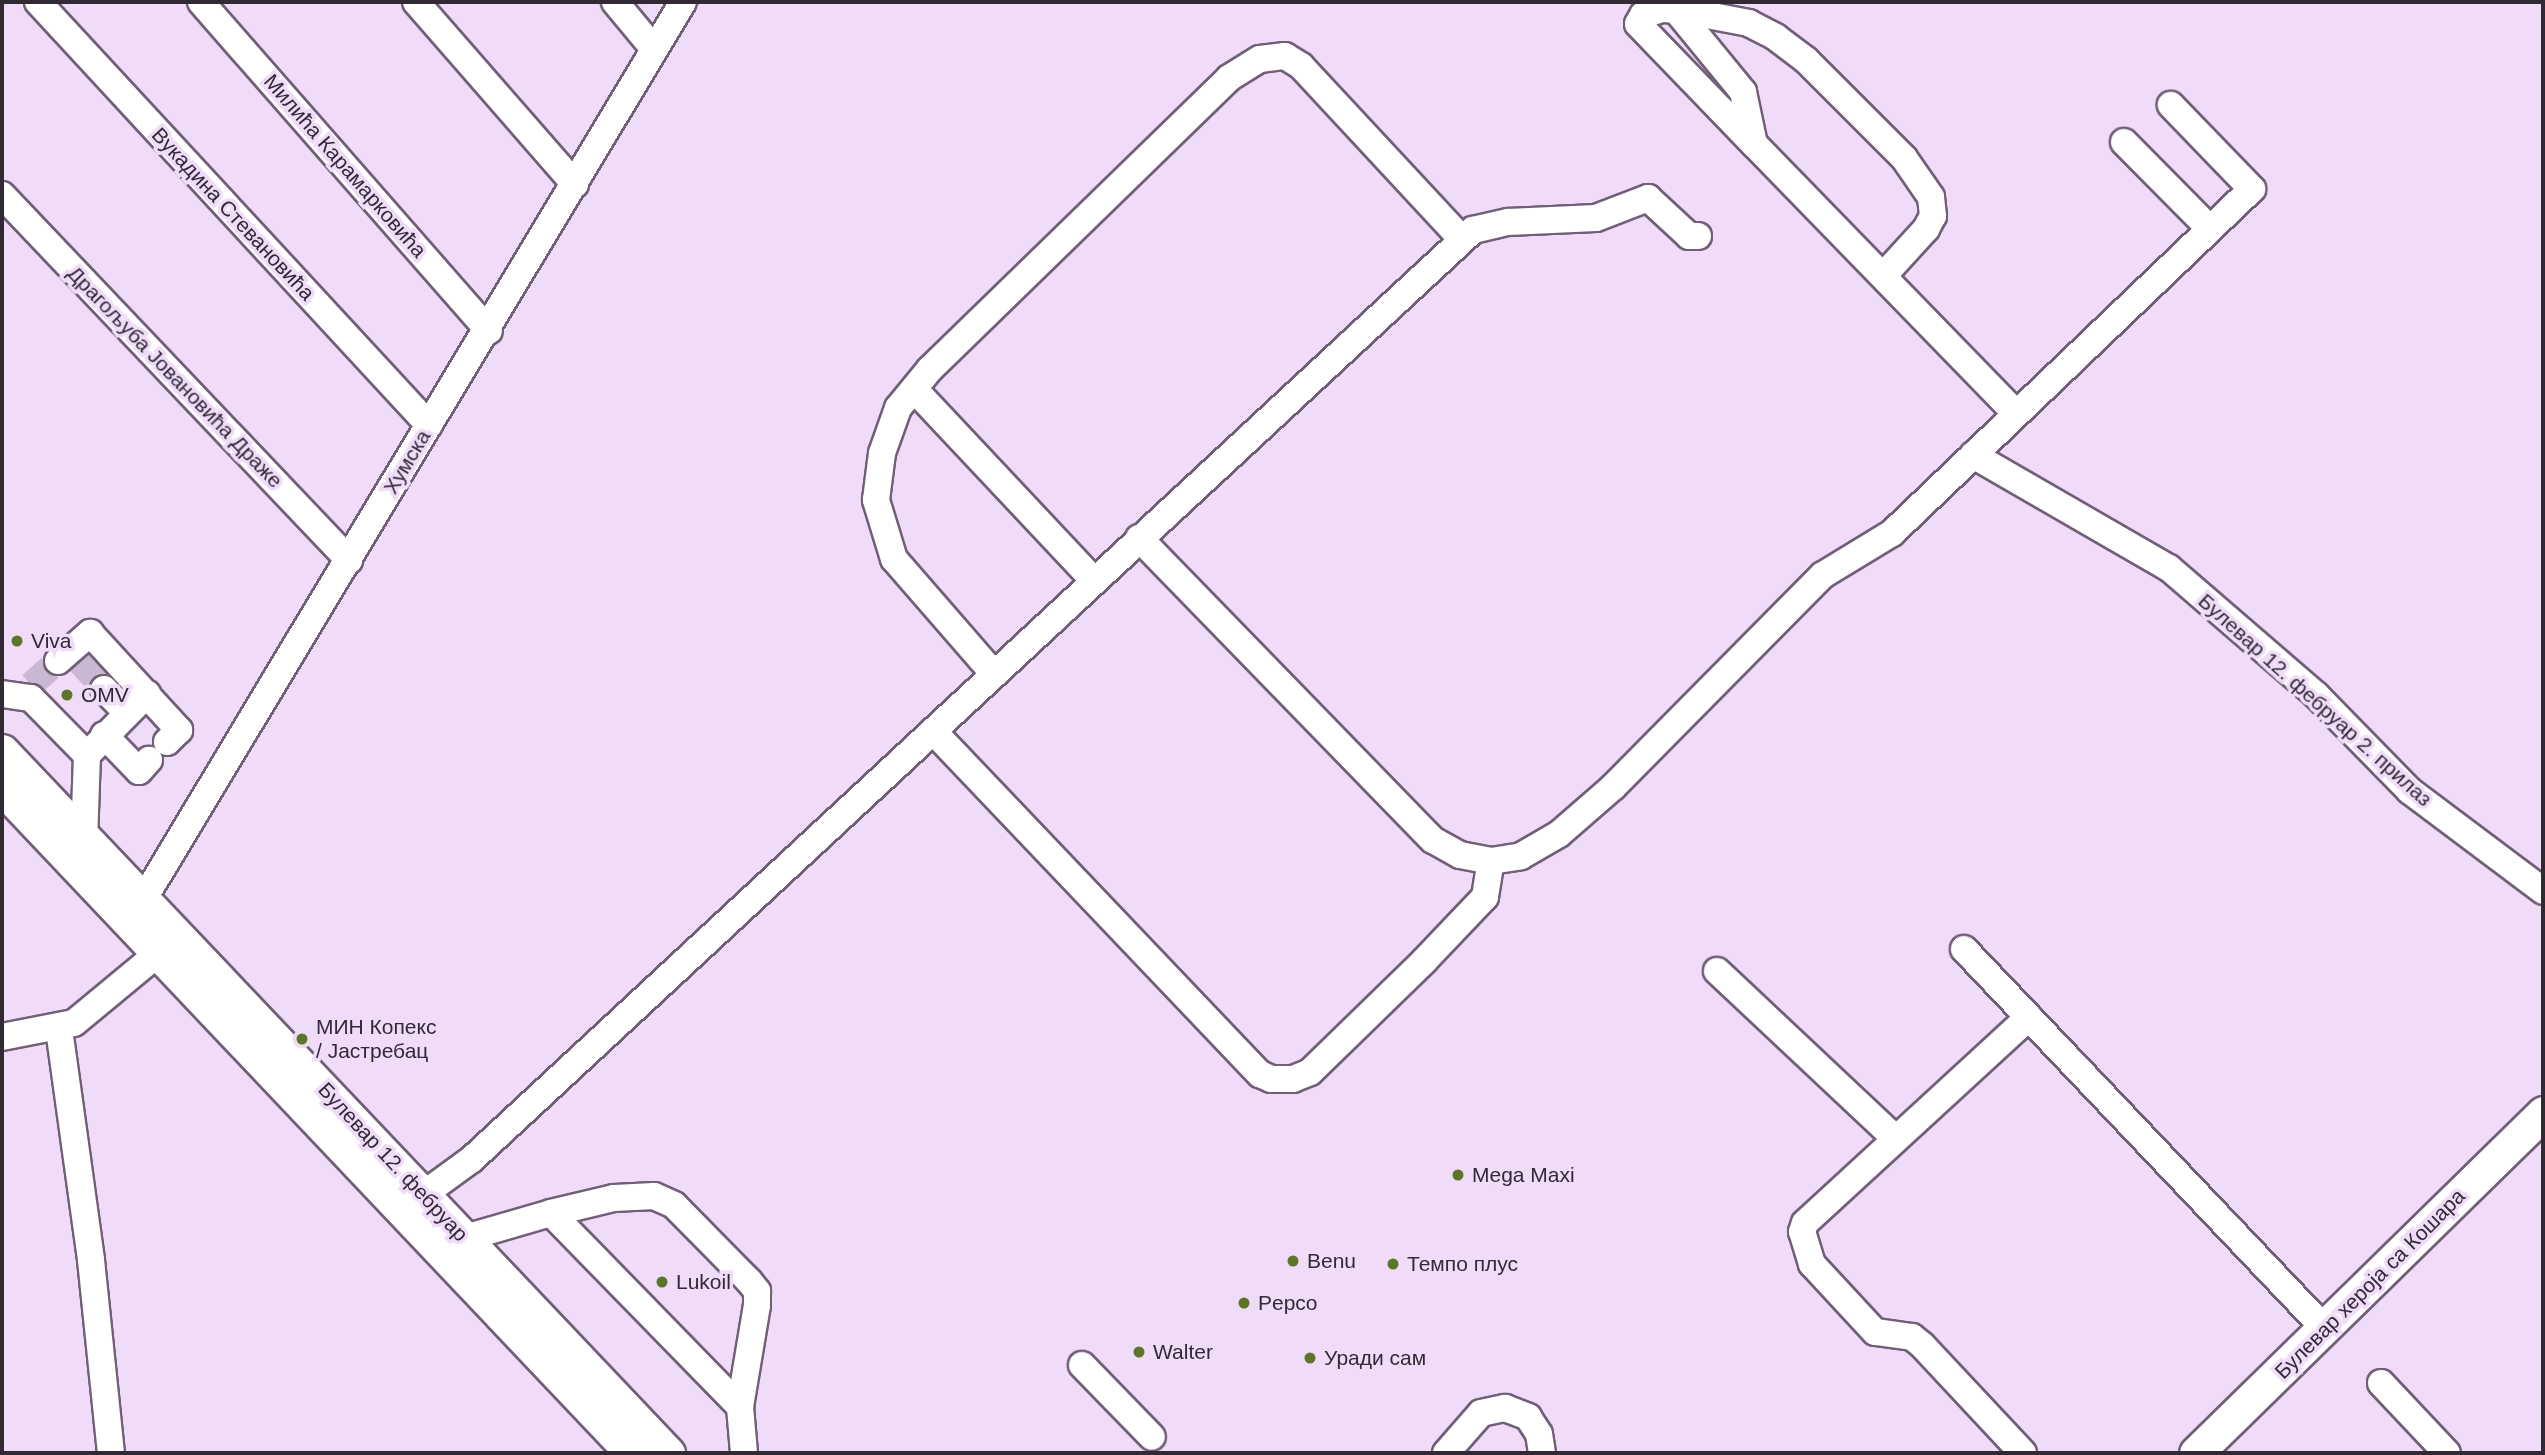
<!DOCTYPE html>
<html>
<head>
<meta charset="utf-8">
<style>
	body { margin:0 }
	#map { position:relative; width:2545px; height:1455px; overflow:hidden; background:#f0dcf9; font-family:Helvetica,sans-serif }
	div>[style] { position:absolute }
	.minor-tunnel>* { height:26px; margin-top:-13px; transform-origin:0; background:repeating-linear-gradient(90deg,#cab8d2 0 26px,transparent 0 39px) }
	.roads { filter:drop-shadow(2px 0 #715f78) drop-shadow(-2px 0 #715f78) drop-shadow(0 2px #715f78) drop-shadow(0 -2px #715f78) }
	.minor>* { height:26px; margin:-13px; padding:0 13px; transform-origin:13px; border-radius:13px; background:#fff }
	.major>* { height:33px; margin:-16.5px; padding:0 16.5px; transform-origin:16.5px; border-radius:16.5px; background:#fff }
	.dots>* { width:19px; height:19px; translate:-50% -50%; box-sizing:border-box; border:4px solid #f0dcf9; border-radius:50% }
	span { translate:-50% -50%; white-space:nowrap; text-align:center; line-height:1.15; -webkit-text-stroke:7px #f0dcf9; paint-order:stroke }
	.street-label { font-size:21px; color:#312a34 }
	.poi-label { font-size:21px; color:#312a34 }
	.left { translate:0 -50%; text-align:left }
	.frame { position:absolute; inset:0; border:4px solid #312a34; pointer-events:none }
</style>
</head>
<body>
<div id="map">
	<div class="minor-tunnel">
		<i style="left:80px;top:662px;width:36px;rotate:48deg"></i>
		<i style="left:31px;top:685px;width:36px;rotate:-42deg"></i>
	</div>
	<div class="roads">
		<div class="minor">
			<i style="left:38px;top:2px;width:576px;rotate:47.25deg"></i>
			<i style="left:201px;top:2px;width:437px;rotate:48.8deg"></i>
			<i style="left:416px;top:2px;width:242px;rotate:48.9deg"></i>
			<i style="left:615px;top:2px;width:61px;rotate:50.3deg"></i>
			<i style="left:1676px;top:10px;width:106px;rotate:50.7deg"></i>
			<i style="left:1743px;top:92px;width:53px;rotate:78.1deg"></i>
			<i style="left:2124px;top:142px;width:122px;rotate:45.3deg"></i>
			<i style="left:2px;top:195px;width:504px;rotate:46.45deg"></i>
			<i style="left:1883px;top:276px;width:64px;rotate:-47.5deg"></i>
			<i style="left:1926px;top:229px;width:15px;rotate:-62deg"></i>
			<i style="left:1933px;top:216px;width:19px;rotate:-96deg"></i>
			<i style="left:1931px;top:197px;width:47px;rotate:-124.7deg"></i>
			<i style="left:1904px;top:158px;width:139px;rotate:-135deg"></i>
			<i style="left:1806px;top:60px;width:38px;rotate:-143deg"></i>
			<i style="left:1776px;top:37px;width:30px;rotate:-153deg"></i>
			<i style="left:1749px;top:23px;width:64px;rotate:-169.2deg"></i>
			<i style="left:1686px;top:11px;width:24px;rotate:-175deg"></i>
			<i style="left:1662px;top:9px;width:20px;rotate:162deg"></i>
			<i style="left:1643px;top:15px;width:10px;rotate:119deg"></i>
			<i style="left:1638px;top:24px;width:167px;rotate:46deg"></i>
			<i style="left:1754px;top:144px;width:376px;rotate:45.8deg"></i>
			<i style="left:914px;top:389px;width:263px;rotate:46.8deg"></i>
			<i style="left:1973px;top:455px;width:226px;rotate:30deg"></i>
			<i style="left:2169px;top:568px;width:194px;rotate:40.8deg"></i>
			<i style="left:2316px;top:695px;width:134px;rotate:45.6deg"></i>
			<i style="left:2410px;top:791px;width:166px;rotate:36.9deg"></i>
			<i style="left:1139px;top:538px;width:421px;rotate:45.8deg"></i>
			<i style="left:1433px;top:840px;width:31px;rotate:29deg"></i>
			<i style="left:1460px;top:855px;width:32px;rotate:11deg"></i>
			<i style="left:1491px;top:861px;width:30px;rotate:-9deg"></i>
			<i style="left:1521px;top:856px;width:44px;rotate:-30.1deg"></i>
			<i style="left:1559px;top:834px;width:72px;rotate:-41deg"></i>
			<i style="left:1613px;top:787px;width:298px;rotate:-45.3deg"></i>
			<i style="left:1823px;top:575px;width:81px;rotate:-31.3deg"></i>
			<i style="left:1892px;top:533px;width:498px;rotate:-43.7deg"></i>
			<i style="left:2252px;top:189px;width:117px;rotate:-134deg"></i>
			<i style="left:58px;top:661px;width:43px;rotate:-41.2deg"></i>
			<i style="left:90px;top:633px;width:132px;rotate:47.5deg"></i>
			<i style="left:179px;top:730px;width:17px;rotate:135deg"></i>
			<i style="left:994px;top:674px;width:152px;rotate:-131deg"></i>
			<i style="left:894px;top:559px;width:62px;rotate:-107deg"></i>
			<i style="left:876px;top:500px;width:47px;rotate:-82.7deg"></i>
			<i style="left:882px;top:453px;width:48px;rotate:-70.4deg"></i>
			<i style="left:898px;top:408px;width:50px;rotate:-50.6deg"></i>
			<i style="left:930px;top:369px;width:417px;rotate:-44.2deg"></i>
			<i style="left:1229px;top:78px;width:36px;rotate:-32deg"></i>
			<i style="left:1260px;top:59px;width:25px;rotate:-7deg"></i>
			<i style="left:1285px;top:56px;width:19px;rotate:32deg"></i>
			<i style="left:1301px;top:66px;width:236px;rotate:47.1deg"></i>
			<i style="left:104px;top:689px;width:33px;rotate:46deg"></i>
			<i style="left:2px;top:694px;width:29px;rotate:8deg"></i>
			<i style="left:31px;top:698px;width:80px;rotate:45.5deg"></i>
			<i style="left:87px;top:755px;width:85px;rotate:92deg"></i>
			<i style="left:933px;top:731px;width:474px;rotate:46.4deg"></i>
			<i style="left:1260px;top:1074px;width:12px;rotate:24deg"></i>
			<i style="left:1271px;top:1079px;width:22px"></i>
			<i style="left:1293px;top:1079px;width:18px;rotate:-22deg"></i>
			<i style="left:1310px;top:1072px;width:159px;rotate:-44.2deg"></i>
			<i style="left:1424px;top:961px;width:88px;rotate:-46.4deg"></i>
			<i style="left:1485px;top:897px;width:36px;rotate:-81deg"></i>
			<i style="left:104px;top:735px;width:50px;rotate:45.8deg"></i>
			<i style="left:139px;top:771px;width:15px;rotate:-48deg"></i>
			<i style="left:87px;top:755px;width:86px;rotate:-45.5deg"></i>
			<i style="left:134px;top:915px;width:1065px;rotate:-58.98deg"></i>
			<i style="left:1964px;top:949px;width:524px;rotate:46.47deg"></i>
			<i style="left:1717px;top:971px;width:245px;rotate:43.2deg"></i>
			<i style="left:59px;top:1029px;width:233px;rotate:82.1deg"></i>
			<i style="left:91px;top:1260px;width:194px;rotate:84.1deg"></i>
			<i style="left:2px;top:1037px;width:73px;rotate:-11deg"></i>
			<i style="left:74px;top:1023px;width:127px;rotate:-39.6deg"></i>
			<i style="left:424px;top:1194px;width:59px;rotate:-36.1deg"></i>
			<i style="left:472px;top:1159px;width:1366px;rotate:-42.86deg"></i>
			<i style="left:1473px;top:230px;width:36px;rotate:-13deg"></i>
			<i style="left:1508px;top:222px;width:88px;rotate:-2.6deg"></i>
			<i style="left:1596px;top:218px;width:56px;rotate:-21deg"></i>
			<i style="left:1648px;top:198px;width:56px;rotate:42.8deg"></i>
			<i style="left:1689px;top:236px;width:9px"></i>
			<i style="left:551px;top:1213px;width:65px;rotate:-13.4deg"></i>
			<i style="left:614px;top:1198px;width:40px;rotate:-2.9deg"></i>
			<i style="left:654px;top:1196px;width:22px;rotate:24deg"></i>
			<i style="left:674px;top:1205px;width:107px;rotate:45.4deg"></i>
			<i style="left:749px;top:1281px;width:13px;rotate:51deg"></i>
			<i style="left:757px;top:1291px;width:14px;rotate:90deg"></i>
			<i style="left:757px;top:1305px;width:103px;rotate:99.5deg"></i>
			<i style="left:465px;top:1238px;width:90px;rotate:-16.2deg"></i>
			<i style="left:551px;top:1213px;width:271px;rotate:45.7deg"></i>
			<i style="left:740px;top:1407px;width:46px;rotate:85deg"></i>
			<i style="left:1082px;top:1365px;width:100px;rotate:45.8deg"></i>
			<i style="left:2381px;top:1383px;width:96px;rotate:46.7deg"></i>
			<i style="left:1446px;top:1453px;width:53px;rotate:-48.8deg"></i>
			<i style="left:1481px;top:1413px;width:25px;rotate:-12deg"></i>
			<i style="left:1505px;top:1408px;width:25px;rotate:21deg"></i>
			<i style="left:1528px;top:1417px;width:20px;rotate:57deg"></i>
			<i style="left:1539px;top:1434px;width:19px;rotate:81deg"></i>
			<i style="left:2023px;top:1453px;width:148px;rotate:-133.1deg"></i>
			<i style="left:1922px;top:1345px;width:13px;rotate:-141deg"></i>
			<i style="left:1912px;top:1337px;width:37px;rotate:-172deg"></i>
			<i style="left:1875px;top:1332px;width:93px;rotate:-132.8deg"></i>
			<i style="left:1812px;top:1264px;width:34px;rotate:-107deg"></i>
			<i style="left:1802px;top:1232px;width:9px;rotate:-72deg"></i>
			<i style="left:1805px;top:1223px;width:304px;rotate:-42.6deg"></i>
		</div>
		<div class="major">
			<i style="left:2px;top:751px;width:968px;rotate:46.51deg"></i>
			<i style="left:2px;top:788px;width:916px;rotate:46.55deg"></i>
			<i style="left:2196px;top:1453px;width:486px;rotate:-44.4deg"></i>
		</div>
	</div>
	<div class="dots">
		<i style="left:17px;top:641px;background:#5d7527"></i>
		<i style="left:67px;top:695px;background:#5d7527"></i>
		<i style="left:302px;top:1039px;background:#5d7527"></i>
		<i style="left:1458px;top:1175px;background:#5d7527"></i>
		<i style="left:1293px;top:1261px;background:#5d7527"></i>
		<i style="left:1393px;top:1264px;background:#5d7527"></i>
		<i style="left:662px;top:1282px;background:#5d7527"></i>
		<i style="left:1244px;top:1303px;background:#5d7527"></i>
		<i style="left:1139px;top:1352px;background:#5d7527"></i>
		<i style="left:1310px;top:1358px;background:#5d7527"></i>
	</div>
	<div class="street-label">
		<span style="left:345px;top:166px;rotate:49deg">Милића Карамарковића</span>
		<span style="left:233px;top:214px;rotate:47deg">Вукадина Стевановића</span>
		<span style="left:175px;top:377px;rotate:46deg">Драгољуба Јовановића Драже</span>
		<span style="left:407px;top:462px;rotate:-59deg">Хумска</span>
		<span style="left:2315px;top:700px;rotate:42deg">Булевар 12. фебруар 2. прилаз</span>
		<span style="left:393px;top:1162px;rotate:47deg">Булевар 12. фебруар</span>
		<span style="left:2370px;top:1284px;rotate:-45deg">Булевар хероја са Кошара</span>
	</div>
	<div class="poi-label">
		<span class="left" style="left:31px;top:641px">Viva</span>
		<span class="left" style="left:81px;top:695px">OMV</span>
		<span class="left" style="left:316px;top:1039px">МИН Копекс<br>/ Јастребац</span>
		<span class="left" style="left:1472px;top:1175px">Mega Maxi</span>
		<span class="left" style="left:1307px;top:1261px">Benu</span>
		<span class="left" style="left:1407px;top:1264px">Темпо плус</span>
		<span class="left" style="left:676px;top:1282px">Lukoil</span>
		<span class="left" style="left:1258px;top:1303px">Pepco</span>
		<span class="left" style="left:1153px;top:1352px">Walter</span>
		<span class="left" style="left:1324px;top:1358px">Уради сам</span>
	</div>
	<div class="frame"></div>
</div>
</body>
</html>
